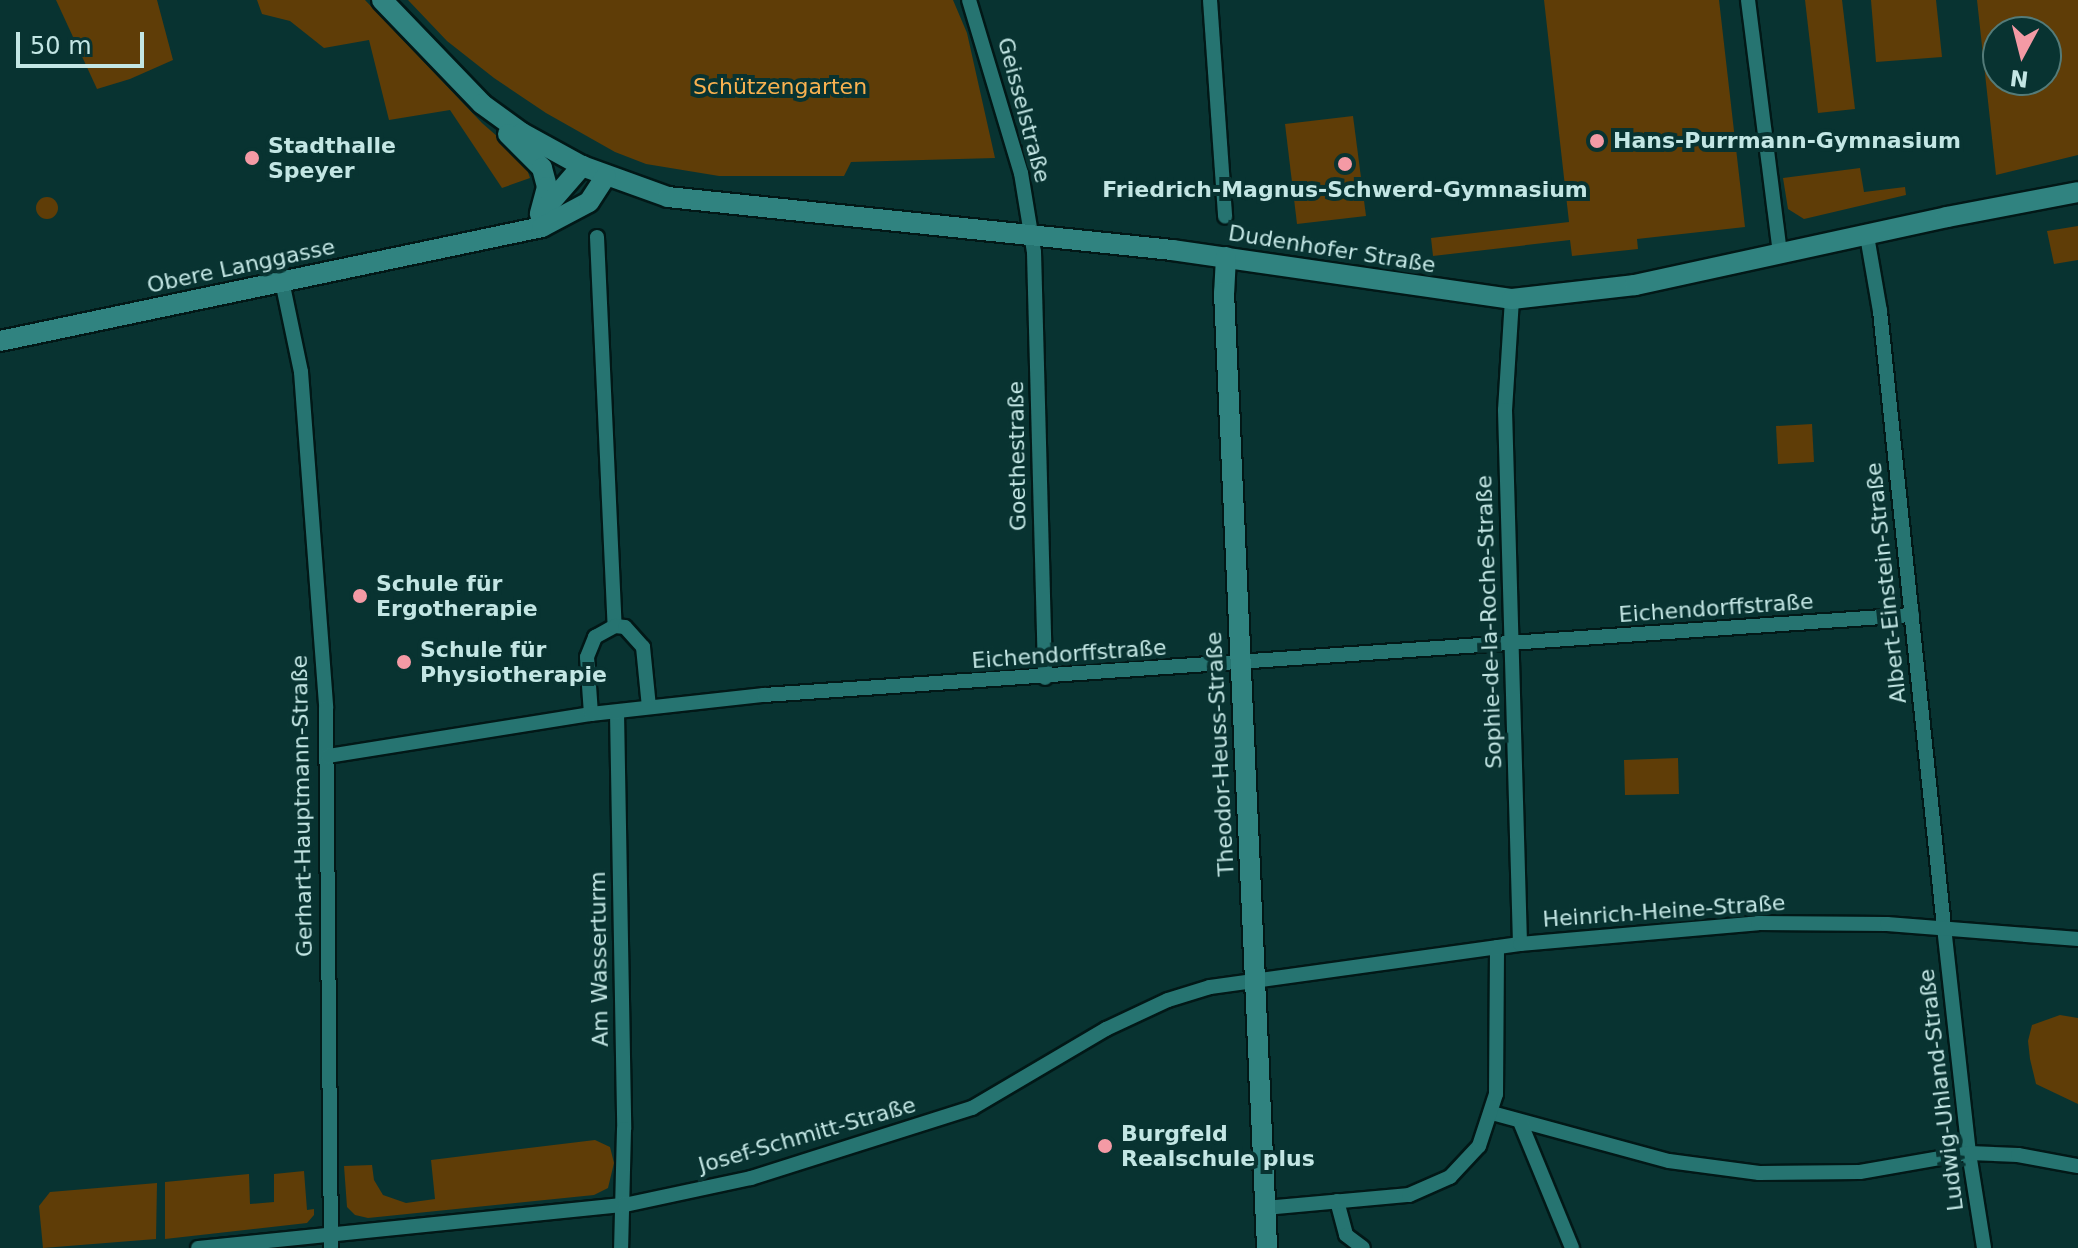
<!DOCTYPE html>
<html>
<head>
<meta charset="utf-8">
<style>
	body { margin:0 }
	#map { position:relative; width:2078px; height:1248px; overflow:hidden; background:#083331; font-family:"DejaVu Sans",sans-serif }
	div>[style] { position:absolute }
	.green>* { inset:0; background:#5f3d07 }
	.round { border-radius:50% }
	.roads { filter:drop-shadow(2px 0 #021817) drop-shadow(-2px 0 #021817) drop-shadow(0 2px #021817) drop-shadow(0 -2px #021817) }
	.street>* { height:14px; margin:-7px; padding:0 7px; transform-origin:7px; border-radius:7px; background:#267471 }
	.secondary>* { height:20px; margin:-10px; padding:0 10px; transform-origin:10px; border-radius:10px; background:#308380 }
	.dots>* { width:22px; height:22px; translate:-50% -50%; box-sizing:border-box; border:4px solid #083331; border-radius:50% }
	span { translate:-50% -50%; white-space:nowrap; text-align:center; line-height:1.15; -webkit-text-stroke:8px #083331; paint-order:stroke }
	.park-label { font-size:22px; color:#f8b150 }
	.street-label { font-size:22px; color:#c3e6e4 }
	.poi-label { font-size:22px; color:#c3e6e4; font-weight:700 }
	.left { translate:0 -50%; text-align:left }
	.north { position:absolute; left:1982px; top:16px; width:80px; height:80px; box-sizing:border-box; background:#083331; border:2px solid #537b79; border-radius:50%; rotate:187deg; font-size:22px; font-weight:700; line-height:32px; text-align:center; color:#c3e6e4 }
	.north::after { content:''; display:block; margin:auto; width:28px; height:36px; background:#f49aa5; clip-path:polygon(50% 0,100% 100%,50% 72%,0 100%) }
	.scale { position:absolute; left:16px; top:32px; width:128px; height:36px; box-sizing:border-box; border:4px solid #c3e6e4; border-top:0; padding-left:10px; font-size:24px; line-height:28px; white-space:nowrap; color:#c3e6e4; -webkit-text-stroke:6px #083331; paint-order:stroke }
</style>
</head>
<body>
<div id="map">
	<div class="green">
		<i style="clip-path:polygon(56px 0,157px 0,173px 60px,130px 79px,97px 89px)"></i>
		<i style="clip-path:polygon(257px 0,365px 0,482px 123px,529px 164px,533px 168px,528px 172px,530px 178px,502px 188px,450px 110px,389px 120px,369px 40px,324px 48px,290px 21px,262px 14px)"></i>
		<i style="clip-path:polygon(408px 0,953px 0,967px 33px,995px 158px,851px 162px,844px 176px,719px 176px,646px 164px,615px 152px,546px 113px,494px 78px,447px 41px)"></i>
		<i style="clip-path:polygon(1544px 0,1719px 0,1745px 227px,1637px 239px,1638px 249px,1572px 256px,1570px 240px,1433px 256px,1431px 238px,1569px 222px)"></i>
		<i style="clip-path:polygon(1805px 0,1842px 0,1855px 109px,1818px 113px)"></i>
		<i style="clip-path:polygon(1871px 0,1936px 0,1942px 57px,1876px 62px)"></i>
		<i style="clip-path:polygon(evenodd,1977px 0,2078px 0,2078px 155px,1996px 175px,1977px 0,2046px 32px,2046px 80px,1998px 80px,1998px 32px,2046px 32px)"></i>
		<i style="clip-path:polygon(1353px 116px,1366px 216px,1297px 224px,1285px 124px)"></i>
		<i style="clip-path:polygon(1860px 168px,1864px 192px,1905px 187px,1906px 195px,1804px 219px,1788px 209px,1783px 178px)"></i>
		<i class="round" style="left:36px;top:197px;width:22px;height:22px"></i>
		<i style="clip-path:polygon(2078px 226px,2078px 260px,2054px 264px,2047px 231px)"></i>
		<i style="clip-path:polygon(1812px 424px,1814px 462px,1778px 464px,1776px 426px)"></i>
		<i style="clip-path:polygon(1678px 758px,1679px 794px,1625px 795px,1624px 760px)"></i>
		<i style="clip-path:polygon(2060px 1015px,2078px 1018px,2078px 1104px,2036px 1084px,2030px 1059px,2028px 1041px,2032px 1025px)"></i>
		<i style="clip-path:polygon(595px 1140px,610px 1147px,614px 1163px,608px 1188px,594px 1195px,368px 1218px,355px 1215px,347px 1207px,344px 1166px,372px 1165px,374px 1180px,383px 1195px,406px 1203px,435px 1199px,431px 1160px)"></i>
		<i style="clip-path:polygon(304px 1171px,307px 1210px,314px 1209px,314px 1215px,307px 1223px,165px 1239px,165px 1182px,249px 1174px,250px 1204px,274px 1202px,274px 1174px)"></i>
		<i style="clip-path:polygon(157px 1183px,156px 1239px,43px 1248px,39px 1206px,50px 1192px)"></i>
	</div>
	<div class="roads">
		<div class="street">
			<i style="left:969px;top:0;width:181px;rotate:73.3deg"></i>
			<i style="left:1021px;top:173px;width:80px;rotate:80.7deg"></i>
			<i style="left:1034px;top:252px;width:426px;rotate:88.5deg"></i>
			<i style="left:1210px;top:0;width:217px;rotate:86deg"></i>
			<i style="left:1748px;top:0;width:257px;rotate:82.8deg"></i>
			<i style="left:1867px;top:236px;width:76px;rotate:80.2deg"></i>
			<i style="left:1880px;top:311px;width:619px;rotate:84.07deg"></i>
			<i style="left:1944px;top:927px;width:227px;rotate:83.7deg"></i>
			<i style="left:1969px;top:1153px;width:96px;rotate:81deg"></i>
			<i style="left:597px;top:237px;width:389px;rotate:87.4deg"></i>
			<i style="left:282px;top:281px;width:93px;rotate:78.2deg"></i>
			<i style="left:301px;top:372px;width:337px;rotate:85.7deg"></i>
			<i style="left:326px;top:708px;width:540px;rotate:89.47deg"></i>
			<i style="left:1512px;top:299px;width:111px;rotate:93.6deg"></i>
			<i style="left:1505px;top:410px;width:534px;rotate:88.39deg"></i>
			<i style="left:617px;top:712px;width:417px;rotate:89deg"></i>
			<i style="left:624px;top:1129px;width:119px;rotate:91.4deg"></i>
			<i style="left:591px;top:714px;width:57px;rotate:-94deg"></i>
			<i style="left:587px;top:657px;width:22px;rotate:-68deg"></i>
			<i style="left:595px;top:637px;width:23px;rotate:-29deg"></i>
			<i style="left:615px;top:626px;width:10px;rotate:6deg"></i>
			<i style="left:625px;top:627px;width:27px;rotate:48deg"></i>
			<i style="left:643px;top:647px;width:60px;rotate:84.3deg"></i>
			<i style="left:328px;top:756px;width:266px;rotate:-9.1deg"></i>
			<i style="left:591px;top:714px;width:174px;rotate:-6.3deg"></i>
			<i style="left:764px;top:695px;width:1151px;rotate:-3.99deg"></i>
			<i style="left:1492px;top:1113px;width:183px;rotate:15.2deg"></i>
			<i style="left:1669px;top:1161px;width:91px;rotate:7.6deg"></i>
			<i style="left:1759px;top:1173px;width:101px;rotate:-0.6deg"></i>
			<i style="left:1860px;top:1172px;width:111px;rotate:-9.9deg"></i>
			<i style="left:1969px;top:1153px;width:49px;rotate:2.3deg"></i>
			<i style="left:2018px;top:1155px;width:61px;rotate:10.4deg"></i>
			<i style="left:1521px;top:1124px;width:134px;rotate:67.6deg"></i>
			<i style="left:1337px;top:1201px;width:35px;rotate:75deg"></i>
			<i style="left:1346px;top:1235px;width:21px;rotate:37deg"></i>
			<i style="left:1265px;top:1208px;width:145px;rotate:-5.2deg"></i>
			<i style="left:1409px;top:1195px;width:45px;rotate:-23.7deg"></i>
			<i style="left:1450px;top:1177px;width:42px;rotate:-46.9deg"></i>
			<i style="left:1479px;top:1146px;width:55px;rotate:-71.9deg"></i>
			<i style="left:1496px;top:1094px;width:147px;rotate:-89.6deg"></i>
			<i style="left:198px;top:1248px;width:429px;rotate:-5.8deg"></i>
			<i style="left:625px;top:1205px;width:129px;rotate:-12.1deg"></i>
			<i style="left:751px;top:1178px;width:232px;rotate:-17.6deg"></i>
			<i style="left:972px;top:1108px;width:156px;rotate:-30.5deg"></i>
			<i style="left:1106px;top:1029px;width:68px;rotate:-25.1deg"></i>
			<i style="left:1168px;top:1000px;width:44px;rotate:-17.2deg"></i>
			<i style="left:1210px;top:987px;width:313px;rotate:-7.9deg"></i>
			<i style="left:1520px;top:944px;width:239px;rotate:-5deg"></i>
			<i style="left:1758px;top:923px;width:129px;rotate:0.4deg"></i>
			<i style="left:1887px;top:924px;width:192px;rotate:4.5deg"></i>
		</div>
		<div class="secondary">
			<i style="left:382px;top:0;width:144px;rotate:46.1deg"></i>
			<i style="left:482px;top:104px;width:49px;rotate:35.9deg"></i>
			<i style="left:522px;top:133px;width:68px;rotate:28.8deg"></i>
			<i style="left:582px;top:166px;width:91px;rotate:19.8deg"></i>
			<i style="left:668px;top:197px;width:507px;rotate:6deg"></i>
			<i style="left:1172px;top:250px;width:344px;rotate:8.2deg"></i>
			<i style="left:1512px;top:299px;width:124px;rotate:-6.5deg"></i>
			<i style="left:1635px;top:285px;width:319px;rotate:-12.3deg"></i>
			<i style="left:1947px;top:217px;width:133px;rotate:-10.8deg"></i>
			<i style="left:508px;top:134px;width:48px;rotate:45deg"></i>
			<i style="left:542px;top:168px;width:20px;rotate:75deg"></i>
			<i style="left:547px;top:187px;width:28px;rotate:105deg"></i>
			<i style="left:543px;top:211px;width:60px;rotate:-49.1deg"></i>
			<i style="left:1226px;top:257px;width:35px;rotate:93deg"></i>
			<i style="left:1224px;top:292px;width:957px;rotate:87.42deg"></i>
			<i style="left:0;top:341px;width:554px;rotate:-11.88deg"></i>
			<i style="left:542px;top:227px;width:53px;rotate:-28deg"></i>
			<i style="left:589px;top:202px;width:31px;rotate:-57deg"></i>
		</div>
	</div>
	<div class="dots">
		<i style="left:1597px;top:141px;background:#f49aa5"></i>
		<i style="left:252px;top:158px;background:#f49aa5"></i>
		<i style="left:1345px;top:164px;background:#f49aa5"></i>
		<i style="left:360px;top:596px;background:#f49aa5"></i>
		<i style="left:404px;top:662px;background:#f49aa5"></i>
		<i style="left:1105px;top:1146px;background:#f49aa5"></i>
	</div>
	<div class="park-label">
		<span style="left:780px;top:87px">Schützengarten</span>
	</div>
	<div class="street-label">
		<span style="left:1024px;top:110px;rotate:75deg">Geisselstraße</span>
		<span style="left:1332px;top:249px;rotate:9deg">Dudenhofer Straße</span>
		<span style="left:241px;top:266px;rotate:-12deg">Obere Langgasse</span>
		<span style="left:1017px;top:456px;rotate:-91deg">Goethestraße</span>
		<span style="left:1886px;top:583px;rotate:-96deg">Albert-Einstein-Straße</span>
		<span style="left:1716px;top:608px;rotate:-4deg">Eichendorffstraße</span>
		<span style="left:1489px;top:622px;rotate:-92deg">Sophie-de-la-Roche-Straße</span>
		<span style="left:1069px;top:654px;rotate:-4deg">Eichendorffstraße</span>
		<span style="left:1220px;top:754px;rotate:-93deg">Theodor-Heuss-Straße</span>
		<span style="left:302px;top:806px;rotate:-91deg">Gerhart-Hauptmann-Straße</span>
		<span style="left:1664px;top:911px;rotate:-4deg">Heinrich-Heine-Straße</span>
		<span style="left:599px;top:959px;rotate:-91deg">Am Wasserturm</span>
		<span style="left:1941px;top:1090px;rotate:-97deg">Ludwig-Uhland-Straße</span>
		<span style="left:807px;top:1135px;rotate:-16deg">Josef-Schmitt-Straße</span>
	</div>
	<div class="poi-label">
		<span class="left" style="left:1613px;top:141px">Hans-Purrmann-Gymnasium</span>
		<span class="left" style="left:268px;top:158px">Stadthalle<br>Speyer</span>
		<span style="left:1345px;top:190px">Friedrich-Magnus-Schwerd-Gymnasium</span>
		<span class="left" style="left:376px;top:596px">Schule für<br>Ergotherapie</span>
		<span class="left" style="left:420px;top:662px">Schule für<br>Physiotherapie</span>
		<span class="left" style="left:1121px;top:1146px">Burgfeld<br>Realschule plus</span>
	</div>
	<div class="north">N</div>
	<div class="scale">50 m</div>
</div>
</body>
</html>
